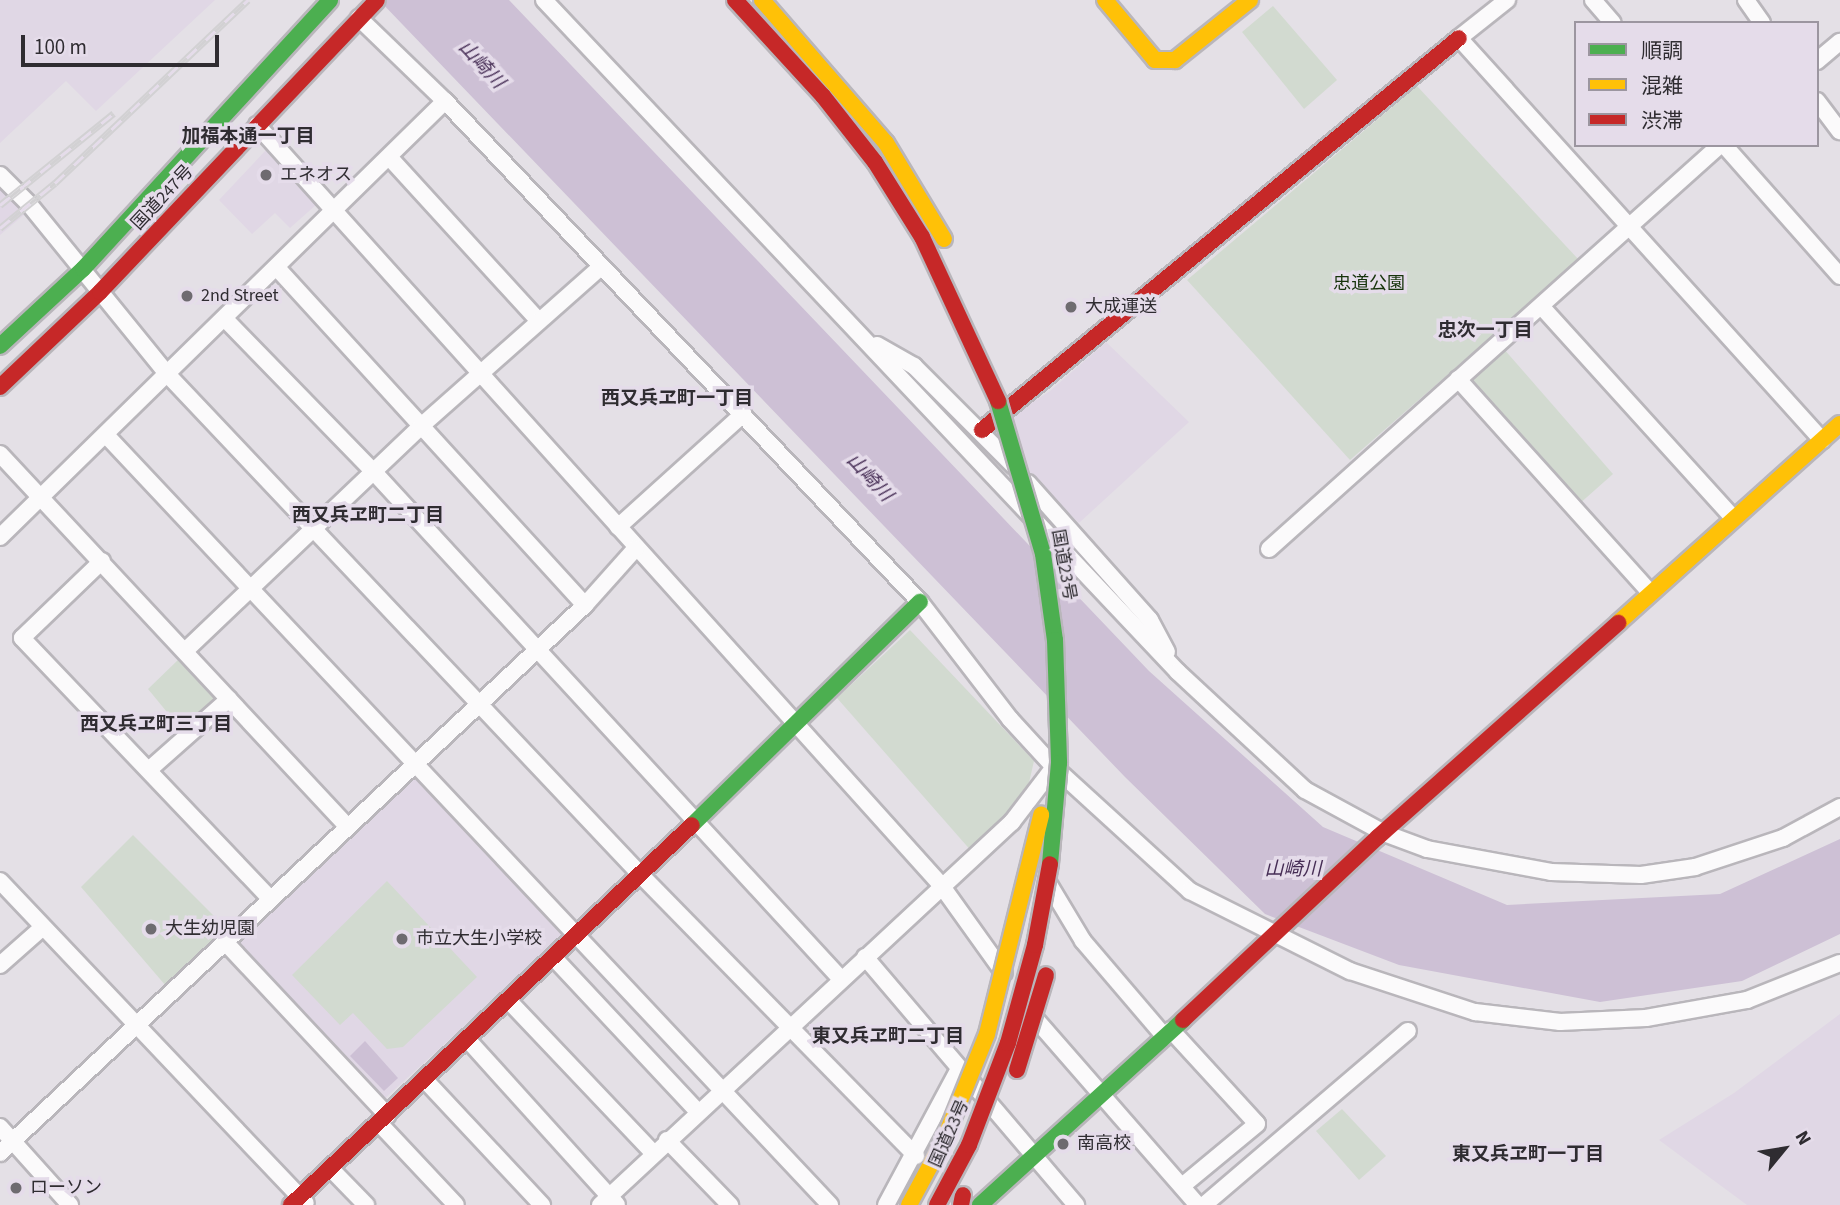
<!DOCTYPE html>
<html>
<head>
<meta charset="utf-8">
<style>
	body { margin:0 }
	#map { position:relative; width:1840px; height:1205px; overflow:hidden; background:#e4e0e6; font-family:"Source Sans 3","Noto Sans JP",sans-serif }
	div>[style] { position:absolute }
	.built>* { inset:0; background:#e0d7e5 }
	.green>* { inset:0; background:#d2dad0 }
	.water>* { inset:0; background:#cdc0d5 }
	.roads { filter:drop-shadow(2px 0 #b9b6bb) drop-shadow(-2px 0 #b9b6bb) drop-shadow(0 2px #b9b6bb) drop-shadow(0 -2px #b9b6bb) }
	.street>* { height:16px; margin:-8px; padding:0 8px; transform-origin:8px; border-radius:8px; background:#fbfafb }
	.fast>* { height:16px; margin:-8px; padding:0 8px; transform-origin:8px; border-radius:8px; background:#4caf50 }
	.slow>* { height:16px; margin:-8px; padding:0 8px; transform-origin:8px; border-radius:8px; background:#ffc107 }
	.jam>* { height:16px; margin:-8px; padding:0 8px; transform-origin:8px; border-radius:8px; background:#c62828 }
	.rail>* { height:7px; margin-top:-3.5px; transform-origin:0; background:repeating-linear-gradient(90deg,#e5dcea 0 13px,#d2d1d3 0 26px); box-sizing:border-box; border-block:2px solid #d2d1d3 }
	.bridges { filter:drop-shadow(2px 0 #b9b6bb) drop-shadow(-2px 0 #b9b6bb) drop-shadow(0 2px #b9b6bb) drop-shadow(0 -2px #b9b6bb) }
	.fast-bridge>* { height:16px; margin:-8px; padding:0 8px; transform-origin:8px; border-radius:8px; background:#4caf50 }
	.slow-bridge>* { height:16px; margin:-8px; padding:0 8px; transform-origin:8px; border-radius:8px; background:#ffc107 }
	.jam-bridge>* { height:16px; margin:-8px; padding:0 8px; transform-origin:8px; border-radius:8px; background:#c62828 }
	.dots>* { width:19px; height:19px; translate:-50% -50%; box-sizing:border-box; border:4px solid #e5dcea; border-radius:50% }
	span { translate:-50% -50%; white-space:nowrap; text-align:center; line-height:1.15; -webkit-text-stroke:7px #e5dcea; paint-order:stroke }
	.poi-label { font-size:18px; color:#2f2c31 }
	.left { translate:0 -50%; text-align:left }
	.street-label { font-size:18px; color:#2f2c31 }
	.park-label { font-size:18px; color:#16330b }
	.water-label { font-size:19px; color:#462d55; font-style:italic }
	.neighbourhood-label { font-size:19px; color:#2f2c31; font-weight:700 }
	.legend { position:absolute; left:1574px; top:21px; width:245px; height:126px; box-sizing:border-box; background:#e5dcea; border:2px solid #9c96a0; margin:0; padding:9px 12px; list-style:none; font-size:21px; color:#2f2c31 }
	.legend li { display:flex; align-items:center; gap:14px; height:35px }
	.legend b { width:35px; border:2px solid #9c96a0 }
	.north { position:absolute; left:1749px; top:1114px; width:70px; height:70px; -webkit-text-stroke:5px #e5dcea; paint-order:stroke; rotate:60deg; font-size:19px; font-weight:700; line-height:28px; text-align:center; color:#2f2c31 }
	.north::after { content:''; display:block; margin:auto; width:24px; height:32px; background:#2f2c31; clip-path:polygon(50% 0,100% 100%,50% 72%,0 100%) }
	.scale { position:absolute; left:21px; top:35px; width:198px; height:32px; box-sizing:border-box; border:4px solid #2f2c31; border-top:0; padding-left:9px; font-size:21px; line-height:24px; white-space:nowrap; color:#2f2c31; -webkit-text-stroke:5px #e5dcea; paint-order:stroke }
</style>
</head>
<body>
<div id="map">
	<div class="built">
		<i style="clip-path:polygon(0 0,215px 0,96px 111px,66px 81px,0 143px)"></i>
		<i style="clip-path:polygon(266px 150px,317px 204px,290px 228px,275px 213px,252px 234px,219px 200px)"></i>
		<i style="clip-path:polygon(0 187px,25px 214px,0 235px)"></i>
		<i style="clip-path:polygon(1106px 342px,1189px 422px,1079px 523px,991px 438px,993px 428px,1050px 391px)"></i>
		<i style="clip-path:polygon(415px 777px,564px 935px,382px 1101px,241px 950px,239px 943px)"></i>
		<i style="clip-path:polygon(1840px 1014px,1840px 1205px,1747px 1205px,1659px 1140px,1734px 1093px)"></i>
	</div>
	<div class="green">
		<i style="clip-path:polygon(1273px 6px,1337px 80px,1304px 109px,1242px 32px)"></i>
		<i style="clip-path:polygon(1417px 86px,1579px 260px,1350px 460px,1187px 280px)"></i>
		<i style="clip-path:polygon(1503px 348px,1613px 474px,1578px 505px,1466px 381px)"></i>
		<i style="clip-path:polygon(910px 630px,1034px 761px,1026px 796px,973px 853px,837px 698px)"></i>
		<i style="clip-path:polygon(178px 660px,220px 705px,185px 734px,148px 689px)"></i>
		<i style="clip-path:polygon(133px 835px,227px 929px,166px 986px,81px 887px)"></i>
		<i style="clip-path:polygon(387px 881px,477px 977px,403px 1047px,387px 1049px,353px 1013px,340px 1025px,292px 975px)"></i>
		<i style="clip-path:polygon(1342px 1109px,1386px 1156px,1359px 1180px,1316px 1131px)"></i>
	</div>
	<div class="water">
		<i style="clip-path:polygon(379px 0,509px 0,1149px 671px,1323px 827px,1507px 905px,1720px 894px,1840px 839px,1840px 934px,1742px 981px,1600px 1002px,1399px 965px,1265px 914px,1125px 777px)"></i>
		<i style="clip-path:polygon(365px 1041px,398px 1078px,384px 1091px,350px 1056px)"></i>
	</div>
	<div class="roads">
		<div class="street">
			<i style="left:544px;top:0;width:924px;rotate:46.67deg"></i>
			<i style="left:1178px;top:672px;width:173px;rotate:42.9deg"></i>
			<i style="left:1305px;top:790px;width:90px;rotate:28.6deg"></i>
			<i style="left:1384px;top:833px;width:46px;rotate:20.4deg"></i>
			<i style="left:1427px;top:849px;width:126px;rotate:10.5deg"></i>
			<i style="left:1551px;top:872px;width:90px;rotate:1.9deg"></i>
			<i style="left:1641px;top:875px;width:55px;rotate:-8.4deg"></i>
			<i style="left:1695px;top:867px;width:93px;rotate:-18.2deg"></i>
			<i style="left:1783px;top:838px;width:65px;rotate:-28.5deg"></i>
			<i style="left:1507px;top:0;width:61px;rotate:141.6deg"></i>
			<i style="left:1459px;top:38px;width:542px;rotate:47.92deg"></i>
			<i style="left:1593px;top:0;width:30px;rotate:49deg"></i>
			<i style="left:1746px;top:0;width:28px;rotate:55deg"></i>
			<i style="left:359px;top:18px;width:120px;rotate:44deg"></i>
			<i style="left:445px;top:101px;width:690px;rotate:46.53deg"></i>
			<i style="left:920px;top:602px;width:148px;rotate:52.4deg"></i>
			<i style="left:1010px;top:719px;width:65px;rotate:47.5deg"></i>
			<i style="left:1054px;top:767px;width:184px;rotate:42.4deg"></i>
			<i style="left:1190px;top:891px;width:179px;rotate:26.6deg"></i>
			<i style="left:1350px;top:971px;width:132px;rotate:18.2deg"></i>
			<i style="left:1475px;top:1012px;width:86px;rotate:6.7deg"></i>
			<i style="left:1560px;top:1022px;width:86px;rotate:-2.7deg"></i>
			<i style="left:1646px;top:1018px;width:103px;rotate:-10.1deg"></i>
			<i style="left:1747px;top:1000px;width:100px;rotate:-21.7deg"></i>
			<i style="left:1817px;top:61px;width:30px;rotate:-40deg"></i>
			<i style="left:1817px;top:101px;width:38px;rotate:53deg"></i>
			<i style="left:257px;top:125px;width:1022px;rotate:48.01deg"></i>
			<i style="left:941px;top:885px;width:108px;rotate:54.4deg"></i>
			<i style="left:1724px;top:145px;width:175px;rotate:48.5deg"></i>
			<i style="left:390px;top:158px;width:221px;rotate:47.6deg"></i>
			<i style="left:0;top:175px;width:41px;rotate:45deg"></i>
			<i style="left:29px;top:204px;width:222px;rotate:50.9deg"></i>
			<i style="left:169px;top:376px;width:684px;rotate:46.6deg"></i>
			<i style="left:639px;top:873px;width:396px;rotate:45.6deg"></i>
			<i style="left:278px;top:269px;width:455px;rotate:47.6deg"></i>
			<i style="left:1541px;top:306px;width:286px;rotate:47.8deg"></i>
			<i style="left:226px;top:320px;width:211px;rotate:45.8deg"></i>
			<i style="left:373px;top:471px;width:691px;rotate:47.35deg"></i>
			<i style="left:877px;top:345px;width:43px;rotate:29.6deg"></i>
			<i style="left:914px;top:366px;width:141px;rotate:45deg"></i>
			<i style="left:1458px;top:379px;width:288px;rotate:48deg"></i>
			<i style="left:106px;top:435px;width:1057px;rotate:46.76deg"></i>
			<i style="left:0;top:454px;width:510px;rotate:46.99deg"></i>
			<i style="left:1028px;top:483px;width:183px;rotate:48.3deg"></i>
			<i style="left:1150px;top:620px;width:36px;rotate:62deg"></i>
			<i style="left:618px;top:527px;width:169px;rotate:-42.1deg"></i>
			<i style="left:0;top:537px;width:623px;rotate:-44.41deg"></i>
			<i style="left:1269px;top:549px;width:605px;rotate:-41.85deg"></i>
			<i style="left:102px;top:561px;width:111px;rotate:136.1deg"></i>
			<i style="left:22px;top:638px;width:359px;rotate:46.4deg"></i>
			<i style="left:185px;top:651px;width:325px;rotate:-43.6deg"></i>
			<i style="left:420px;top:427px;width:242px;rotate:-41.5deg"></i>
			<i style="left:151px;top:768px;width:104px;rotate:-41.5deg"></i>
			<i style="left:0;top:881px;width:444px;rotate:46.5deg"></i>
			<i style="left:1047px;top:881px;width:70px;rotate:59deg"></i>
			<i style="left:1083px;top:941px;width:126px;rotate:49.5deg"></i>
			<i style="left:226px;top:943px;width:236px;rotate:46.9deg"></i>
			<i style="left:865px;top:957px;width:326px;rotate:49.6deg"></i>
			<i style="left:555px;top:959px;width:209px;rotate:46.9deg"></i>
			<i style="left:0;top:965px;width:57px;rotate:-41.5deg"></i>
			<i style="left:508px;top:1000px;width:211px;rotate:46.5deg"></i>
			<i style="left:1032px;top:1015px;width:252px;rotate:48.9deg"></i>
			<i style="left:1171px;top:1030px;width:127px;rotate:47.5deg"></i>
			<i style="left:1257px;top:1124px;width:97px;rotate:140.4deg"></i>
			<i style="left:468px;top:1040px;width:222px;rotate:47.9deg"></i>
			<i style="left:426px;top:1081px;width:170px;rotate:46.9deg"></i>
			<i style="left:379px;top:1123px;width:112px;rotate:46.8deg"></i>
			<i style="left:0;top:1127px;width:105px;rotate:48.1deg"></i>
			<i style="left:667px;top:1140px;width:91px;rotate:45.9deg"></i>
			<i style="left:0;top:1153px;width:802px;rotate:-43.13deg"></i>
			<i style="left:585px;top:605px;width:76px;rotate:-48.2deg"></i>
			<i style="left:332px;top:1170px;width:49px;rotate:45.8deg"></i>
			<i style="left:600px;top:1205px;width:563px;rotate:-42.91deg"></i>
			<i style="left:1012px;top:822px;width:69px;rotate:-52.6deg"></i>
			<i style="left:886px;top:1205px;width:154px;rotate:-61.8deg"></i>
			<i style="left:1204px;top:1205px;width:268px;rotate:-40.5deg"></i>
		</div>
		<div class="fast">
			<i style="left:0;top:346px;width:113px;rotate:-42.9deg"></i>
			<i style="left:83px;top:269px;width:365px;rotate:-47.4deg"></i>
			<i style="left:692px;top:825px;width:319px;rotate:-44.4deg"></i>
			<i style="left:980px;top:1205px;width:275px;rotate:-42.3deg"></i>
		</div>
		<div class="slow">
			<i style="left:1105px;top:0;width:78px;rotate:50.2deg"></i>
			<i style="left:1155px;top:60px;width:20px"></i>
			<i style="left:1175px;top:60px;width:96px;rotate:-38.7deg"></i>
			<i style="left:1618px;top:623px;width:298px;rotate:-41.9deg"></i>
			<i style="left:909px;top:1205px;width:74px;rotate:-61.7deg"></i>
		</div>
		<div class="jam">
			<i style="left:0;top:387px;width:138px;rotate:-43.5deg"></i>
			<i style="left:100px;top:292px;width:402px;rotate:-46.5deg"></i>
			<i style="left:982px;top:430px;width:617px;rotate:-39.41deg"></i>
			<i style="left:1183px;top:1020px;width:267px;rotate:-43.2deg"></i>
			<i style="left:1378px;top:837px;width:322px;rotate:-41.7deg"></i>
			<i style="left:291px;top:1205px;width:552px;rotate:-43.46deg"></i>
			<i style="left:961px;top:1205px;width:10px;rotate:-79deg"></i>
		</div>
	</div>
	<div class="rail">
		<i style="left:0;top:205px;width:146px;rotate:-38.9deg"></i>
		<i style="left:0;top:228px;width:71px;rotate:-39.3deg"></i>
		<i style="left:55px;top:183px;width:266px;rotate:-43.5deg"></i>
	</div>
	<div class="bridges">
		<div class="fast-bridge">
			<i style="left:998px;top:401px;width:159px;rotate:73.6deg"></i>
			<i style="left:1043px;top:554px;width:87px;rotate:82.1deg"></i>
			<i style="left:1055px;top:640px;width:123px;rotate:88.1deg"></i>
			<i style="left:1059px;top:763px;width:101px;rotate:95.1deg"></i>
		</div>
		<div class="slow-bridge">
			<i style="left:762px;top:0;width:189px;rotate:49.1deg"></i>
			<i style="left:886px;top:143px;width:112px;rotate:58.9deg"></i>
			<i style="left:944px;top:1140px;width:114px;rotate:-67.9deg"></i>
			<i style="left:987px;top:1034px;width:226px;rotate:-76.1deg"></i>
		</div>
		<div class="jam-bridge">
			<i style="left:735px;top:0;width:130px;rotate:47.5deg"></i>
			<i style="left:823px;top:96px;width:84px;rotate:51.8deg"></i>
			<i style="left:875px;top:162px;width:89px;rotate:57.9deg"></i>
			<i style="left:922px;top:237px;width:181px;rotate:65.1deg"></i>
			<i style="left:1017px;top:1070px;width:99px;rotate:-73deg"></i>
			<i style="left:937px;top:1205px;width:68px;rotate:-61.9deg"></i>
			<i style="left:969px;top:1145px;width:109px;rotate:-69.1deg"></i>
			<i style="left:1008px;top:1043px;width:102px;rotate:-74.6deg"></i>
			<i style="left:1035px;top:945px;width:82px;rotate:-79.5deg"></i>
		</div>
	</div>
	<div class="dots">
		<i style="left:266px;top:175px;background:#6e6b70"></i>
		<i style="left:187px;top:296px;background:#6e6b70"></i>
		<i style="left:1071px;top:307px;background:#6e6b70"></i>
		<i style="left:151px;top:929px;background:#6e6b70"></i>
		<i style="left:402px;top:939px;background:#6e6b70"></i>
		<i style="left:1063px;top:1144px;background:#6e6b70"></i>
		<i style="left:16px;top:1188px;background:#6e6b70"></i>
	</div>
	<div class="poi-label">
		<span class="left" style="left:280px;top:175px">エネオス</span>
		<span class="left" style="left:201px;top:296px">2nd Street</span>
		<span class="left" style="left:1085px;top:307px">大成運送</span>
		<span class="left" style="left:165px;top:929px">大生幼児園</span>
		<span class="left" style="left:416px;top:939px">市立大生小学校</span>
		<span class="left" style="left:1077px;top:1144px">南高校</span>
		<span class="left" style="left:30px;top:1188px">ローソン</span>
	</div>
	<div class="street-label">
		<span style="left:163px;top:198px;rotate:-47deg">国道247号</span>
		<span style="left:1063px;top:565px;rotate:80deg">国道23号</span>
		<span style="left:950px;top:1134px;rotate:-66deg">国道23号</span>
	</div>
	<div class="park-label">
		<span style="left:1369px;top:284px">忠道公園</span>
	</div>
	<div class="water-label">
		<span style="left:481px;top:65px;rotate:47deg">山崎川</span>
		<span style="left:869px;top:478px;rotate:47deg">山崎川</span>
		<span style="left:1293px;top:870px">山崎川</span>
	</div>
	<div class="neighbourhood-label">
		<span style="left:248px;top:137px">加福本通一丁目</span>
		<span style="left:1485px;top:331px">忠次一丁目</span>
		<span style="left:677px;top:399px">西又兵ヱ町一丁目</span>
		<span style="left:368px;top:516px">西又兵ヱ町二丁目</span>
		<span style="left:156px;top:725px">西又兵ヱ町三丁目</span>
		<span style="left:888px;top:1037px">東又兵ヱ町二丁目</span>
		<span style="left:1528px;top:1155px">東又兵ヱ町一丁目</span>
	</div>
	<ul class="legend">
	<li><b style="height:9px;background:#4caf50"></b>順調</li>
	<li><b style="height:9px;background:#ffc107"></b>混雑</li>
	<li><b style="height:9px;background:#c62828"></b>渋滞</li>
	</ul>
	<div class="north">N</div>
	<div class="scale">100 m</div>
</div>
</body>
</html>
